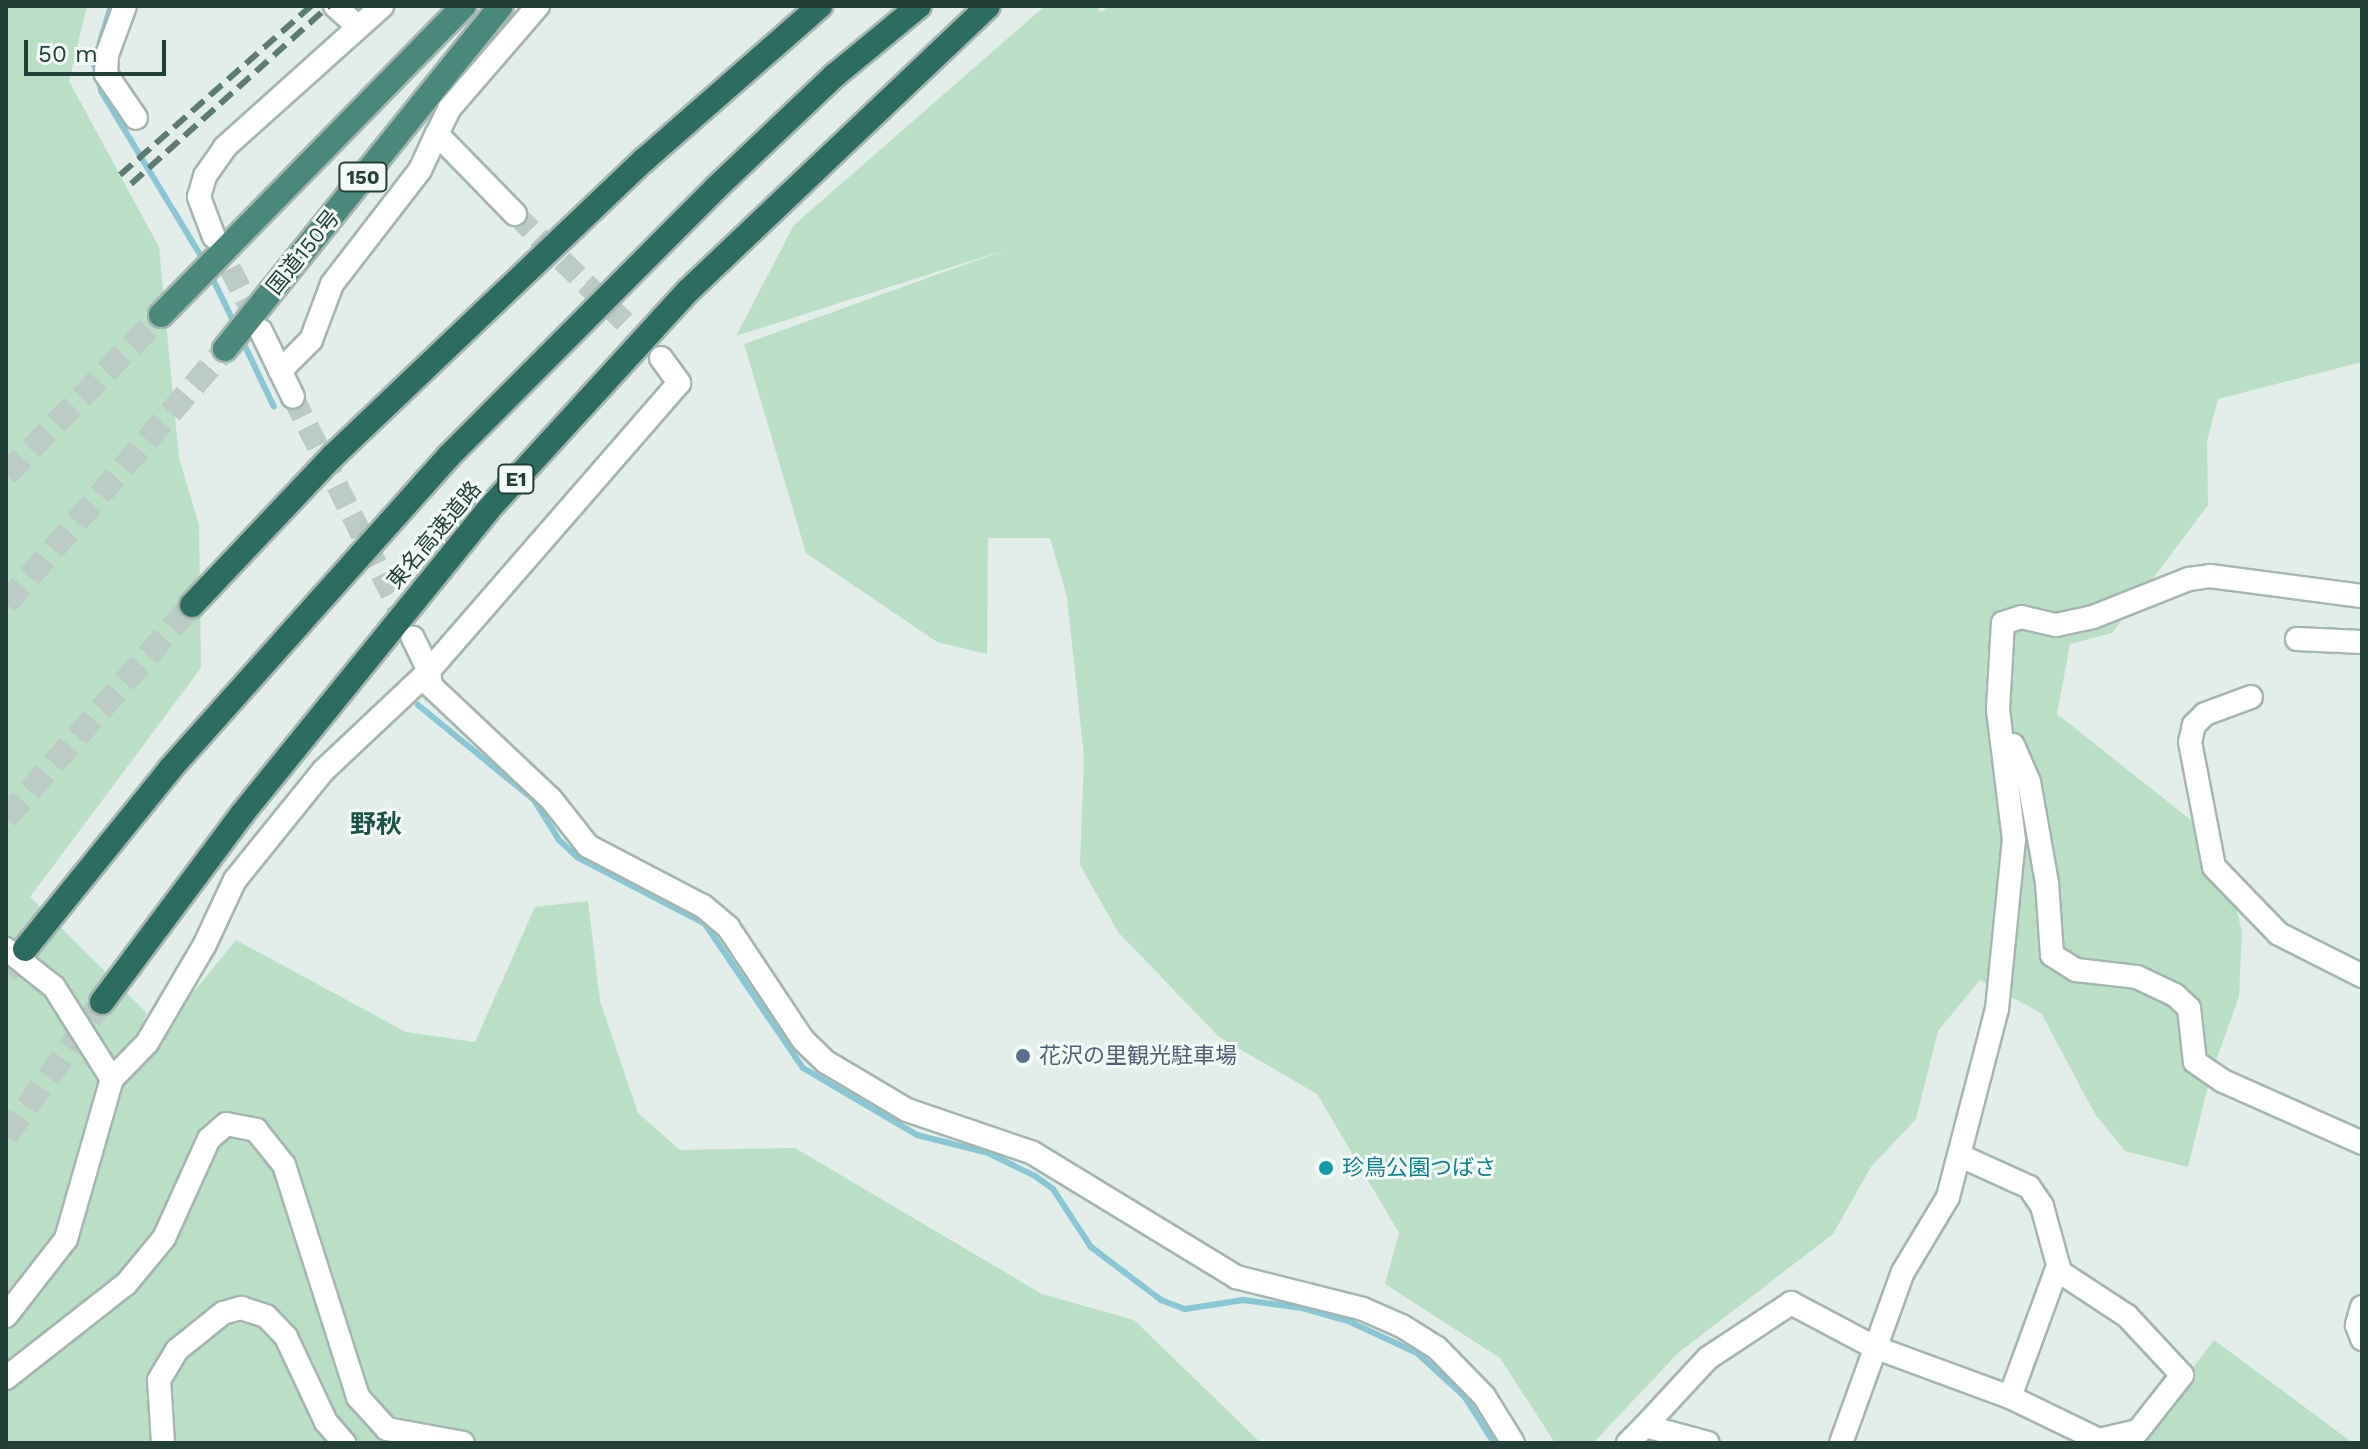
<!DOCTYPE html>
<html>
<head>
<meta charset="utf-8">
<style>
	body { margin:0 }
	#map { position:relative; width:2368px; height:1449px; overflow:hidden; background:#e3ede9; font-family:"Work Sans","Noto Sans JP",sans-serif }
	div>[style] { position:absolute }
	.green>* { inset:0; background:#bbdfc6 }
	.stream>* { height:6px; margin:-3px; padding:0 3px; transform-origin:3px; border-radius:3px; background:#89c7d4 }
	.minor-tunnel>* { height:22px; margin-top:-11px; transform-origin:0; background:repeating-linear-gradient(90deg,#bccac6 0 22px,transparent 0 33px) }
	.trunk-tunnel>* { height:24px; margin-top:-12px; transform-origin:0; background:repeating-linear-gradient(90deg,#bccac6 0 24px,transparent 0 36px) }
	.motorway-tunnel>* { height:24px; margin-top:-12px; transform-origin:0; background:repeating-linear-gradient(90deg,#bccac6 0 24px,transparent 0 36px) }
	.roads { filter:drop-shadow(2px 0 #a5b5b0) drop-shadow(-2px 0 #a5b5b0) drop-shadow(0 2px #a5b5b0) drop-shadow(0 -2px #a5b5b0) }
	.minor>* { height:22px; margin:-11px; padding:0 11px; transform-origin:11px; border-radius:11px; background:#fff }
	.trunk>* { height:24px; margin:-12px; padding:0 12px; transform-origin:12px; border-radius:12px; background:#4a887b }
	.motorway>* { height:24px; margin:-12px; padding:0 12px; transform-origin:12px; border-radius:12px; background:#2d6d61 }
	.rail>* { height:6px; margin-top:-3px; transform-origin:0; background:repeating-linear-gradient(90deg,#5d7b73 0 16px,transparent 0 24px) }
	.dots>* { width:22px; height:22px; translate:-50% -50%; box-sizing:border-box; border:4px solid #f4faf7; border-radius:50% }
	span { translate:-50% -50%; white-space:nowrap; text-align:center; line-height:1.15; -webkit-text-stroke:6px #f4faf7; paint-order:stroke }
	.shield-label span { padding:2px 6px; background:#f4faf7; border:2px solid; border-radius:6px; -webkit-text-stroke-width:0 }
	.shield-label { font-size:20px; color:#223f38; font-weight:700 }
	.street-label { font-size:22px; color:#223f38 }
	.service-label { font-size:22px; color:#4e5e75 }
	.left { translate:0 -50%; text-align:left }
	.culture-label { font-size:22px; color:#0d838f }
	.quarter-label { font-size:26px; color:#1d5246; font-weight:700 }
	.frame { position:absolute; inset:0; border:8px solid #223f38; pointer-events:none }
	.scale { position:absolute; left:24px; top:40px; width:142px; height:36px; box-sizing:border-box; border:4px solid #223f38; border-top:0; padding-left:10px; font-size:24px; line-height:28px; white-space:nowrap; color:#223f38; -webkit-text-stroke:6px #f4faf7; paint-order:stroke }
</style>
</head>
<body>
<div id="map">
	<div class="green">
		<i style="clip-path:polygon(6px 6px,87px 6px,69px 81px,159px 247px,179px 458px,199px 525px,201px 668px,30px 897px,147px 1013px,120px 1082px,236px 940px,406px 1032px,475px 1042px,535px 907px,588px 901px,600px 1001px,638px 1113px,680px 1150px,795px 1148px,1042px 1294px,1134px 1320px,1261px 1443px,6px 1443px)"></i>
		<i style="clip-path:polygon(1045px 6px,1096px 6px,1101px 12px,1109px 6px,2362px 6px,2362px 362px,2218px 399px,2207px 442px,2208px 505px,2112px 633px,2070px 644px,2057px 714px,2220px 843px,2242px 932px,2239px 997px,2211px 1074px,2188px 1167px,2125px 1151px,2095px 1114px,2041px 1013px,1980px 980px,1938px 1031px,1916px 1119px,1871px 1167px,1833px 1234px,1678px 1353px,1593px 1443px,1555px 1443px,1500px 1358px,1385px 1284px,1399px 1233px,1317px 1094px,1219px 1037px,1118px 932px,1080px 865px,1084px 757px,1067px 597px,1050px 538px,988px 538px,987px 654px,937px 642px,806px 553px,744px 344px,1008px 249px,736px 336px,794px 225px)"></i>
		<i style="clip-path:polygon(2214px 1340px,2353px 1443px,2136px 1443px)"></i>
	</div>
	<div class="stream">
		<i style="left:100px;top:42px;width:38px;rotate:-73deg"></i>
		<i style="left:97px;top:53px;width:11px;rotate:105deg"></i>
		<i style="left:94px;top:64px;width:28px;rotate:75deg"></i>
		<i style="left:101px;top:91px;width:201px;rotate:58.8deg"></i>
		<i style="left:210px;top:273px;width:60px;rotate:64.3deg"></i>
		<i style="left:241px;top:338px;width:76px;rotate:64.4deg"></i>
		<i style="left:418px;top:705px;width:150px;rotate:39.3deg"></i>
		<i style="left:534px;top:800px;width:47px;rotate:58deg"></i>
		<i style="left:559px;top:840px;width:25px;rotate:43deg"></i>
		<i style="left:577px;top:857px;width:144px;rotate:27.6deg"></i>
		<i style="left:705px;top:924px;width:174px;rotate:55.8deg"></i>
		<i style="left:803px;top:1068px;width:132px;rotate:30.4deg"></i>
		<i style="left:917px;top:1135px;width:73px;rotate:14.2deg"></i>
		<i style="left:988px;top:1153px;width:52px;rotate:26.1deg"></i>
		<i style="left:1035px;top:1176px;width:22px;rotate:36deg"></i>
		<i style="left:1053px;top:1189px;width:69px;rotate:56.8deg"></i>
		<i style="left:1091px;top:1247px;width:88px;rotate:37.1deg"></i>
		<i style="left:1161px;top:1300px;width:26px;rotate:21deg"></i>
		<i style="left:1185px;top:1309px;width:59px;rotate:-8.8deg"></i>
		<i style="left:1243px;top:1300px;width:60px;rotate:7.7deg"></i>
		<i style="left:1302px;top:1308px;width:48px;rotate:15.8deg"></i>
		<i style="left:1348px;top:1321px;width:76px;rotate:24.9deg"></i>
		<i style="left:1417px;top:1353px;width:64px;rotate:42.5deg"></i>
		<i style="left:1464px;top:1396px;width:56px;rotate:57.4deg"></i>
	</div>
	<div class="minor-tunnel">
		<i style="left:515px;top:214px;width:205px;rotate:44.6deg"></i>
		<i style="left:215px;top:239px;width:101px;rotate:62.9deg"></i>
		<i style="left:293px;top:397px;width:260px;rotate:63.5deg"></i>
	</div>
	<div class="trunk-tunnel">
		<i style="left:6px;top:475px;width:223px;rotate:-45.9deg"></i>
		<i style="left:6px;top:604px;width:336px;rotate:-49.3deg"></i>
	</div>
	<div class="motorway-tunnel">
		<i style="left:6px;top:818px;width:283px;rotate:-48.9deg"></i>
		<i style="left:6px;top:973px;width:31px;rotate:-52deg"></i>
		<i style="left:6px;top:1136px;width:165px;rotate:-54.4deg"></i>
	</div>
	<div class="roads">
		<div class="minor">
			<i style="left:125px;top:6px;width:52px;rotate:110.2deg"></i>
			<i style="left:107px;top:55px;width:19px;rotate:93deg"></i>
			<i style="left:106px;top:74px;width:53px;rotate:55.7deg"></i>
			<i style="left:335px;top:6px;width:31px;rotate:42deg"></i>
			<i style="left:515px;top:214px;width:112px;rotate:-134.3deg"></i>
			<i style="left:437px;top:134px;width:28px;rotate:-64deg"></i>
			<i style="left:449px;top:109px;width:136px;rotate:-49.2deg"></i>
			<i style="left:214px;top:237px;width:43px;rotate:-110.6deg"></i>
			<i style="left:199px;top:197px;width:22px;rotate:-74deg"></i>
			<i style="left:205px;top:176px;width:35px;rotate:-55deg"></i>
			<i style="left:225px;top:147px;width:211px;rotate:-41.9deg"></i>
			<i style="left:261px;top:331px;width:73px;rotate:64.1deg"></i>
			<i style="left:661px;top:358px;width:31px;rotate:54deg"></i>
			<i style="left:679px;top:383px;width:381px;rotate:131deg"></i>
			<i style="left:429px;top:671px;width:15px;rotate:82deg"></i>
			<i style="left:431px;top:686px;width:165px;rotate:43.3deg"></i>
			<i style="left:551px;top:799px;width:60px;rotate:51.8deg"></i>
			<i style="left:588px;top:846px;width:130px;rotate:27.6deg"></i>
			<i style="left:703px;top:906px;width:33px;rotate:40deg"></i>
			<i style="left:728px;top:927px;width:136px;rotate:56.4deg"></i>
			<i style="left:803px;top:1040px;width:32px;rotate:44deg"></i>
			<i style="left:826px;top:1062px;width:94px;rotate:30.7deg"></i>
			<i style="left:907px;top:1110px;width:133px;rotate:18.8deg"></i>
			<i style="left:1033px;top:1153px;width:238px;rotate:31.4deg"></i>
			<i style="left:1236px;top:1277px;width:131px;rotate:14.1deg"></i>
			<i style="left:1363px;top:1309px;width:43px;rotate:23.6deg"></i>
			<i style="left:1402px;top:1326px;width:41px;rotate:32.2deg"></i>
			<i style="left:1437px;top:1348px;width:67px;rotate:45.6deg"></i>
			<i style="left:1484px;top:1396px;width:55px;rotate:58.3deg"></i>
			<i style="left:280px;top:371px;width:44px;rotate:-45deg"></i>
			<i style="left:311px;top:340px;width:60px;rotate:-69.4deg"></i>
			<i style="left:332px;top:284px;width:144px;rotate:-52.3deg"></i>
			<i style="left:420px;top:170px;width:40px;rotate:-65deg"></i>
			<i style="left:2297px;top:639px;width:65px;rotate:2.6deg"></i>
			<i style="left:2251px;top:697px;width:49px;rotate:159.7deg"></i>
			<i style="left:2205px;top:714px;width:16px;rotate:135deg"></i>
			<i style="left:2194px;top:725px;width:17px;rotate:103deg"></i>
			<i style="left:2190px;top:742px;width:127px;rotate:79.1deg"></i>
			<i style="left:2214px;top:867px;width:93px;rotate:45.9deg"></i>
			<i style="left:2279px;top:934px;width:93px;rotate:26.8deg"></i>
			<i style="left:2013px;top:745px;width:40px;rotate:66.6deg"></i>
			<i style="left:2029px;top:782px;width:103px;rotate:79.9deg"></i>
			<i style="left:2047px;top:883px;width:72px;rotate:86deg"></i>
			<i style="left:2052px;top:955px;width:28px;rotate:32deg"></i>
			<i style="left:2076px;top:970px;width:61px;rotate:6.5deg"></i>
			<i style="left:2137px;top:977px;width:42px;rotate:25.3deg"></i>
			<i style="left:2175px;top:995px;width:19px;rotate:43deg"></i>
			<i style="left:2189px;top:1008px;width:54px;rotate:83.7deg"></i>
			<i style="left:2195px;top:1062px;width:34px;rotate:34deg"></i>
			<i style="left:2223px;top:1081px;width:152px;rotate:24deg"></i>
			<i style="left:6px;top:949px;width:61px;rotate:38.4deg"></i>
			<i style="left:54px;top:987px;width:109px;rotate:57.8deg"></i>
			<i style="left:112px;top:1079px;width:50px;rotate:-45.8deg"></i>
			<i style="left:147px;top:1043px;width:115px;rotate:-59.6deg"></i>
			<i style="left:205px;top:944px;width:71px;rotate:-64.9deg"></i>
			<i style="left:235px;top:880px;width:140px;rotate:-51.1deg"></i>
			<i style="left:323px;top:771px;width:146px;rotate:-43.3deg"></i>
			<i style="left:429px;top:671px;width:37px;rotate:-116deg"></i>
			<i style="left:2362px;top:1307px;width:19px;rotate:106deg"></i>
			<i style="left:2357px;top:1325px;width:15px;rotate:70deg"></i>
			<i style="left:6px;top:1316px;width:98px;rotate:-52.1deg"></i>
			<i style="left:66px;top:1239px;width:166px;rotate:-74deg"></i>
			<i style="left:6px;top:1378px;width:152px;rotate:-38.1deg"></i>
			<i style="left:126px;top:1284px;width:60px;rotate:-50.4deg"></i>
			<i style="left:164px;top:1238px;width:109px;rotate:-65.6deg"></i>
			<i style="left:209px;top:1139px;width:23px;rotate:-41deg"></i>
			<i style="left:226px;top:1124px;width:31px;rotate:11deg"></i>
			<i style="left:256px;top:1130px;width:45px;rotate:51.3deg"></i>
			<i style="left:284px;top:1165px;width:244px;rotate:72.3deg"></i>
			<i style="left:358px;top:1397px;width:43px;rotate:47.8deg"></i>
			<i style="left:387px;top:1429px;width:77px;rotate:10.4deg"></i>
			<i style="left:2010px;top:1397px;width:140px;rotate:-69.9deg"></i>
			<i style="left:1645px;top:1426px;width:93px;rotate:-47.2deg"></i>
			<i style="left:1708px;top:1358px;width:100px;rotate:-33.5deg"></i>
			<i style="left:1791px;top:1303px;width:94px;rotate:27.9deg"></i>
			<i style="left:1874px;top:1347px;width:145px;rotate:20.2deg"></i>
			<i style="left:2010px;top:1397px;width:99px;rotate:25.8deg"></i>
			<i style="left:2099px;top:1440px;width:40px;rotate:-13deg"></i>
			<i style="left:2138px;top:1431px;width:71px;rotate:-51.8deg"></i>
			<i style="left:2182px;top:1375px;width:81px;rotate:-133deg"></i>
			<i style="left:2127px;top:1316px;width:80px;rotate:-146.7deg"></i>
			<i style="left:2060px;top:1272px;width:68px;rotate:-105.3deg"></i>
			<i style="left:2042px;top:1206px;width:23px;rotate:-124deg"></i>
			<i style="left:2029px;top:1187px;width:75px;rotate:-155.5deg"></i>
			<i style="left:163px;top:1443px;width:63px;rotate:-93.6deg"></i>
			<i style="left:159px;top:1380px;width:35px;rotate:-59deg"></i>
			<i style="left:177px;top:1350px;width:59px;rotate:-38.8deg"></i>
			<i style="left:223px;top:1313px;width:19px;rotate:-16deg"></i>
			<i style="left:241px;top:1308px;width:26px;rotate:18deg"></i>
			<i style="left:266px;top:1316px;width:29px;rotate:46deg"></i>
			<i style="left:286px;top:1337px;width:94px;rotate:64.8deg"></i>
			<i style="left:326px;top:1422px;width:28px;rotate:49deg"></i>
			<i style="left:1628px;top:1443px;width:24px;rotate:-45deg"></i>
			<i style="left:1645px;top:1426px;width:65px;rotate:15.1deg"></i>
			<i style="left:1841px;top:1443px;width:182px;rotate:-70.1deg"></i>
			<i style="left:1903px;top:1272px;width:87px;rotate:-59deg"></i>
			<i style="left:1948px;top:1197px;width:194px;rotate:-75.4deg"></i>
			<i style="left:1997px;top:1009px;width:170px;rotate:-84.3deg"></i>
			<i style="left:2014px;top:840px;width:132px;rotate:-97deg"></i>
			<i style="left:1998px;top:709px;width:86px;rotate:-86.7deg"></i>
			<i style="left:2003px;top:623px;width:19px;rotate:-18deg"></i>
			<i style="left:2021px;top:617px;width:36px;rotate:13deg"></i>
			<i style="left:2056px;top:625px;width:38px;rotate:-12deg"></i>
			<i style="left:2093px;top:617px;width:103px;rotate:-21.6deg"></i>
			<i style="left:2189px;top:579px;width:21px;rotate:-8deg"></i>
			<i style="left:2210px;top:576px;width:153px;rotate:7.5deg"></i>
		</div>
		<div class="trunk">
			<i style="left:161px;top:315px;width:433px;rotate:-45.6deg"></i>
			<i style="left:225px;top:349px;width:440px;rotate:-51.2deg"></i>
		</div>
		<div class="motorway">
			<i style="left:192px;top:605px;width:205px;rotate:-46.6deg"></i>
			<i style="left:333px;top:456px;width:429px;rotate:-43.6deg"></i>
			<i style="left:644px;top:160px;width:234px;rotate:-41.2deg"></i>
			<i style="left:25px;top:949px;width:231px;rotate:-51.1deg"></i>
			<i style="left:170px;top:769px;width:419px;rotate:-48.3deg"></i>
			<i style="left:449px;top:456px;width:378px;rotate:-45.1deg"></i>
			<i style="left:716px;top:188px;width:163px;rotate:-43.5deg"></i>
			<i style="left:834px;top:76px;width:110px;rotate:-39.5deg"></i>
			<i style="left:102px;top:1002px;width:234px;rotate:-53.3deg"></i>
			<i style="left:242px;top:814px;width:390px;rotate:-51deg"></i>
			<i style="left:487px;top:511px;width:299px;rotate:-47.6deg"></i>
			<i style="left:689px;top:290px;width:412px;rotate:-43.5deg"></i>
		</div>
	</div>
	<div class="rail">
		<i style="left:120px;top:175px;width:255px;rotate:-41.5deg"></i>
		<i style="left:131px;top:184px;width:266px;rotate:-42deg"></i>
	</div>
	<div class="dots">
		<i style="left:1023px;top:1056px;background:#5c6f8a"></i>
		<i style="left:1326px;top:1168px;background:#0f9aa8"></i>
	</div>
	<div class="shield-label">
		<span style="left:363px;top:177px">150</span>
		<span style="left:516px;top:479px">E1</span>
	</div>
	<div class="street-label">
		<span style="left:303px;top:252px;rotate:-51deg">国道150号</span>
		<span style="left:434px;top:535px;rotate:-50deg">東名高速道路</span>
	</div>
	<div class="service-label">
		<span class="left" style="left:1039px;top:1056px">花沢の里観光駐車場</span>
	</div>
	<div class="culture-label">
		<span class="left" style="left:1342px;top:1168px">珍鳥公園つばさ</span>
	</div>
	<div class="quarter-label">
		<span style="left:376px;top:825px">野秋</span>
	</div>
	<div class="frame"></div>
	<div class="scale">50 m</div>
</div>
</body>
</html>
